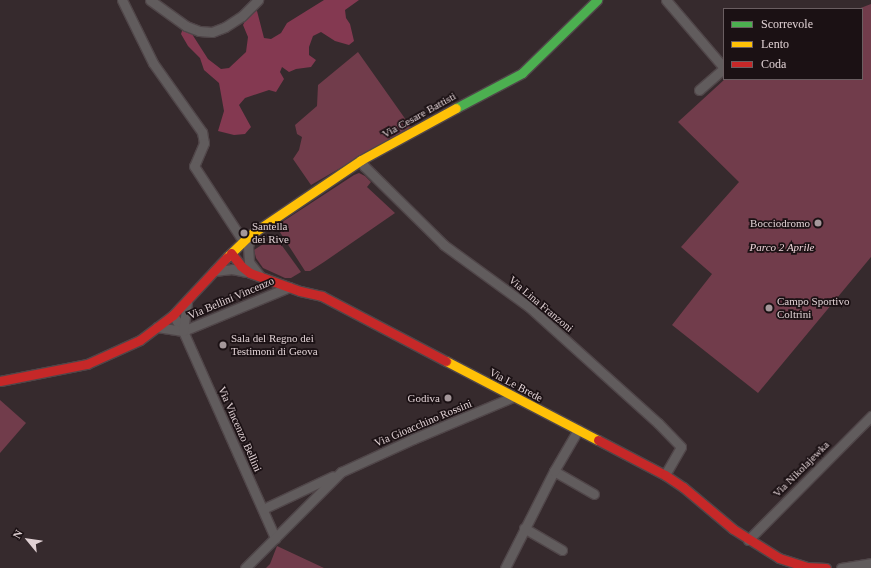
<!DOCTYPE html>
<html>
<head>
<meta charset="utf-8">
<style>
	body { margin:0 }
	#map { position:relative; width:871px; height:568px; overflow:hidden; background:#362a2d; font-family:Georgia,serif }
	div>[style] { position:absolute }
	.green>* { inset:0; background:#713c4b }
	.forest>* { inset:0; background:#843951 }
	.roads { filter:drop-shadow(1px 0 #504649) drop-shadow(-1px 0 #504649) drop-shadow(0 1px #504649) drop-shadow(0 -1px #504649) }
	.street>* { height:9px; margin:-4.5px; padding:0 4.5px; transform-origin:4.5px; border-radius:4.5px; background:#615c5d }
	.fast>* { height:9px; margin:-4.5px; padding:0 4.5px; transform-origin:4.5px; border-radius:4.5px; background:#4caf50 }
	.slow>* { height:9px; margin:-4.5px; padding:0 4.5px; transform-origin:4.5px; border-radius:4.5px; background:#ffc107 }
	.jam>* { height:9px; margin:-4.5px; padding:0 4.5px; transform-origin:4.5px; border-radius:4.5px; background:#c62828 }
	.dots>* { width:11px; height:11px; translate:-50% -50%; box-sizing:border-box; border:2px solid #1b1114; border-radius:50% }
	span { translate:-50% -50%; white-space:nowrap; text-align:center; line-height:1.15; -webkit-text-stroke:3.5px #1b1114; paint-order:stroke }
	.street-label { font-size:11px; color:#e0d1d4 }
	.poi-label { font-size:11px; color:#e0d1d4 }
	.right { translate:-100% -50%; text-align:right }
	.left { translate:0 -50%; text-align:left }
	.park-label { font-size:11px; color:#efd5da; font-style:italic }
	.legend { position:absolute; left:723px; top:8px; width:140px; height:72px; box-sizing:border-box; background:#1b1114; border:1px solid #6a5e61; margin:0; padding:5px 7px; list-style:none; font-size:12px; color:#e0d1d4 }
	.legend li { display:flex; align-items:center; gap:8px; height:20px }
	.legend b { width:20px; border:1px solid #6a5e61 }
	.north { position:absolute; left:8px; top:520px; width:40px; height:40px; -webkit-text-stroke:3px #1b1114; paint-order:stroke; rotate:299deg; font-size:11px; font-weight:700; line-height:16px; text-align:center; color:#e0d1d4 }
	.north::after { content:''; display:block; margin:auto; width:14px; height:18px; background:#e0d1d4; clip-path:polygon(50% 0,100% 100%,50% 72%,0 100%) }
</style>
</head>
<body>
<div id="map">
	<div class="green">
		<i style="clip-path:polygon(871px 4px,871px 257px,758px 393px,672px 325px,712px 274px,681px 247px,739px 182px,678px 122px,725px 79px,862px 79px,862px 9px,858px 9px)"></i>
		<i style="clip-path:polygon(358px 52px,411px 127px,311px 185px,293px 159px,299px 150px,302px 137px,297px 134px,295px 125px,317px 106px,318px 85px)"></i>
		<i style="clip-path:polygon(359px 173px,365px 176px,371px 182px,367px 187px,395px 213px,324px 262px,310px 271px,305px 271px,276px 226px,354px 175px)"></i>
		<i style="clip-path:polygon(275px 236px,301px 272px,291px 278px,285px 278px,263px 268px,256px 258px,254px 250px)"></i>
		<i style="clip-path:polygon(0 400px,26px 423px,0 453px)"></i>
		<i style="clip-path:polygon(277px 546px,324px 568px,266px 568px,270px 564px)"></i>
	</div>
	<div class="forest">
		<i style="clip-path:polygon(324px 0,359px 0,345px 10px,346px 18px,350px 24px,354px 41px,349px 45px,335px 41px,321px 32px,313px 36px,309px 47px,309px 55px,316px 60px,311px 67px,296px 69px,289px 72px,282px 67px,280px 72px,284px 79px,276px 92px,269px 90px,245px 98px,239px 105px,251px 127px,245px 134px,234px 135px,218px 131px,224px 111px,219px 83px,204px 70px,200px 58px,188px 46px,181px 34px,183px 28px,192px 34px,208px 59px,221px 69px,229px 68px,246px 52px,248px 37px,243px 25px,249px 13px,257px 11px,264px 38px,271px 39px,281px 33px,287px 23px)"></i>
	</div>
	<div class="roads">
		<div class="street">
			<i style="left:122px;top:0;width:70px;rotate:63.8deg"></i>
			<i style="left:153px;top:63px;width:85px;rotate:54.6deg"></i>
			<i style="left:202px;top:132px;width:11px;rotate:80deg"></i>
			<i style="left:204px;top:143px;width:25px;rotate:113deg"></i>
			<i style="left:194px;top:166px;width:90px;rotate:56.8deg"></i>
			<i style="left:150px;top:0;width:44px;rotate:35.8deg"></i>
			<i style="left:186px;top:26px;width:14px;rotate:21deg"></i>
			<i style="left:199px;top:31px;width:13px;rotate:4deg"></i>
			<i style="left:212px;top:32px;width:14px;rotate:-21deg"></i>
			<i style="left:225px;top:27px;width:20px;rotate:-33deg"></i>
			<i style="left:242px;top:16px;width:23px;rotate:-45deg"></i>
			<i style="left:666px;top:0;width:89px;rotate:49.5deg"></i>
			<i style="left:699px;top:90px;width:33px;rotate:-41deg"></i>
			<i style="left:361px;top:160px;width:7px;rotate:63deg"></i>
			<i style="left:364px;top:166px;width:112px;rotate:44.6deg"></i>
			<i style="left:444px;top:245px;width:104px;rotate:36deg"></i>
			<i style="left:528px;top:306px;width:175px;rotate:42deg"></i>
			<i style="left:658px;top:423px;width:33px;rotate:46deg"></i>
			<i style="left:681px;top:447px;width:32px;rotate:120deg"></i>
			<i style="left:250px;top:236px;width:11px;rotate:100deg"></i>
			<i style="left:248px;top:247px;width:15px;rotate:86deg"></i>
			<i style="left:249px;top:262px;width:18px;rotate:52deg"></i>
			<i style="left:214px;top:271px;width:18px;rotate:-6deg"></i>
			<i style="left:232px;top:269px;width:14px;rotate:12deg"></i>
			<i style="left:173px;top:315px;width:19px;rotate:58deg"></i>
			<i style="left:183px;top:331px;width:227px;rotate:66deg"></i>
			<i style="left:157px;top:327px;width:26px;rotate:9deg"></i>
			<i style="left:183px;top:331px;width:115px;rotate:-22.5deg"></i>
			<i style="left:183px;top:331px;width:30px;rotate:-82deg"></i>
			<i style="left:554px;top:471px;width:46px;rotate:29.9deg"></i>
			<i style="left:263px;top:509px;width:77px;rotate:-25.2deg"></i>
			<i style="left:524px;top:528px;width:44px;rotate:30.1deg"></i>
			<i style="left:748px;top:540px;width:175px;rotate:-45.2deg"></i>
			<i style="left:245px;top:568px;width:136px;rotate:-45deg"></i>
			<i style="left:341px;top:472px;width:79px;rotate:-24.6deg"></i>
			<i style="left:413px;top:439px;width:108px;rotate:-22.8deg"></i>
			<i style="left:505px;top:568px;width:109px;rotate:-63.2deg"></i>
			<i style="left:554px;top:471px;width:48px;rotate:-59.7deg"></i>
			<i style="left:841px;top:568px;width:30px;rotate:-9deg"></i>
		</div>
		<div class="fast">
			<i style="left:456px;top:108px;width:75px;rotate:-27.9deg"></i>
			<i style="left:522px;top:73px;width:105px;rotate:-44.2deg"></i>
		</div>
		<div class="slow">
			<i style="left:227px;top:257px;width:32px;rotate:-44deg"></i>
			<i style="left:250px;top:235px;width:134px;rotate:-34deg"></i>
			<i style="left:361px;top:160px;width:108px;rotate:-28.7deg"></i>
			<i style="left:446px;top:361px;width:171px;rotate:27.5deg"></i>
		</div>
		<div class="jam">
			<i style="left:231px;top:253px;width:16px;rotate:52deg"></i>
			<i style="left:241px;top:266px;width:11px;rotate:38deg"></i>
			<i style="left:250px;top:273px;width:53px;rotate:19.8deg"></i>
			<i style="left:300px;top:291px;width:23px;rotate:13deg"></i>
			<i style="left:322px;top:296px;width:140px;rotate:27.7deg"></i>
			<i style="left:0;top:381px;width:89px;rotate:-11.1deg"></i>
			<i style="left:87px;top:364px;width:58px;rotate:-24.4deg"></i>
			<i style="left:140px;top:340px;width:41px;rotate:-37.1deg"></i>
			<i style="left:173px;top:315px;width:79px;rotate:-47deg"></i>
			<i style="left:598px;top:440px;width:76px;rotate:27.6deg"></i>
			<i style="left:665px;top:475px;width:22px;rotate:34deg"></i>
			<i style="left:683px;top:487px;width:65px;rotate:40deg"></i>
			<i style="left:733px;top:529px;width:54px;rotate:32.2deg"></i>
			<i style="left:779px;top:558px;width:28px;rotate:18deg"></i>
			<i style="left:806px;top:567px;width:20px;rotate:3deg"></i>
		</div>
	</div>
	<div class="dots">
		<i style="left:818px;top:223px;background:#a4979a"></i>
		<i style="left:244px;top:233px;background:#a4979a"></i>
		<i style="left:769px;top:308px;background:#a4979a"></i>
		<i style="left:223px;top:345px;background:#a4979a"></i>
		<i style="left:448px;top:398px;background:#a4979a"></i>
	</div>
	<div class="street-label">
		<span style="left:419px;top:115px;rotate:-29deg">Via Cesare Battisti</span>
		<span style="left:231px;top:298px;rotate:-23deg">Via Bellini Vincenzo</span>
		<span style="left:541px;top:304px;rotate:40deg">Via Lina Franzoni</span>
		<span style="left:516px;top:385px;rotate:28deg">Via Le Brede</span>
		<span style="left:423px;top:423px;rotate:-23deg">Via Gioacchino Rossini</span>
		<span style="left:240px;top:429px;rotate:66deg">Via Vincenzo Bellini</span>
		<span style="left:801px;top:469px;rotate:-45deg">Via Nikolajewka</span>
	</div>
	<div class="poi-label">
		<span class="right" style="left:810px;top:223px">Bocciodromo</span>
		<span class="left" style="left:252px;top:233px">Santella<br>dei Rive</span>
		<span class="left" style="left:777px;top:308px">Campo Sportivo<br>Coltrini</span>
		<span class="left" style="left:231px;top:345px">Sala del Regno dei<br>Testimoni di Geova</span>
		<span class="right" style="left:440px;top:398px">Godiva</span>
	</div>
	<div class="park-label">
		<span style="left:782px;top:247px">Parco 2 Aprile</span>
	</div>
	<ul class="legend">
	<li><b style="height:5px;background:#4caf50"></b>Scorrevole</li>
	<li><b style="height:5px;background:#ffc107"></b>Lento</li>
	<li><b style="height:5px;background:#c62828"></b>Coda</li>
	</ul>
	<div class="north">N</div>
</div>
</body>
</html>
